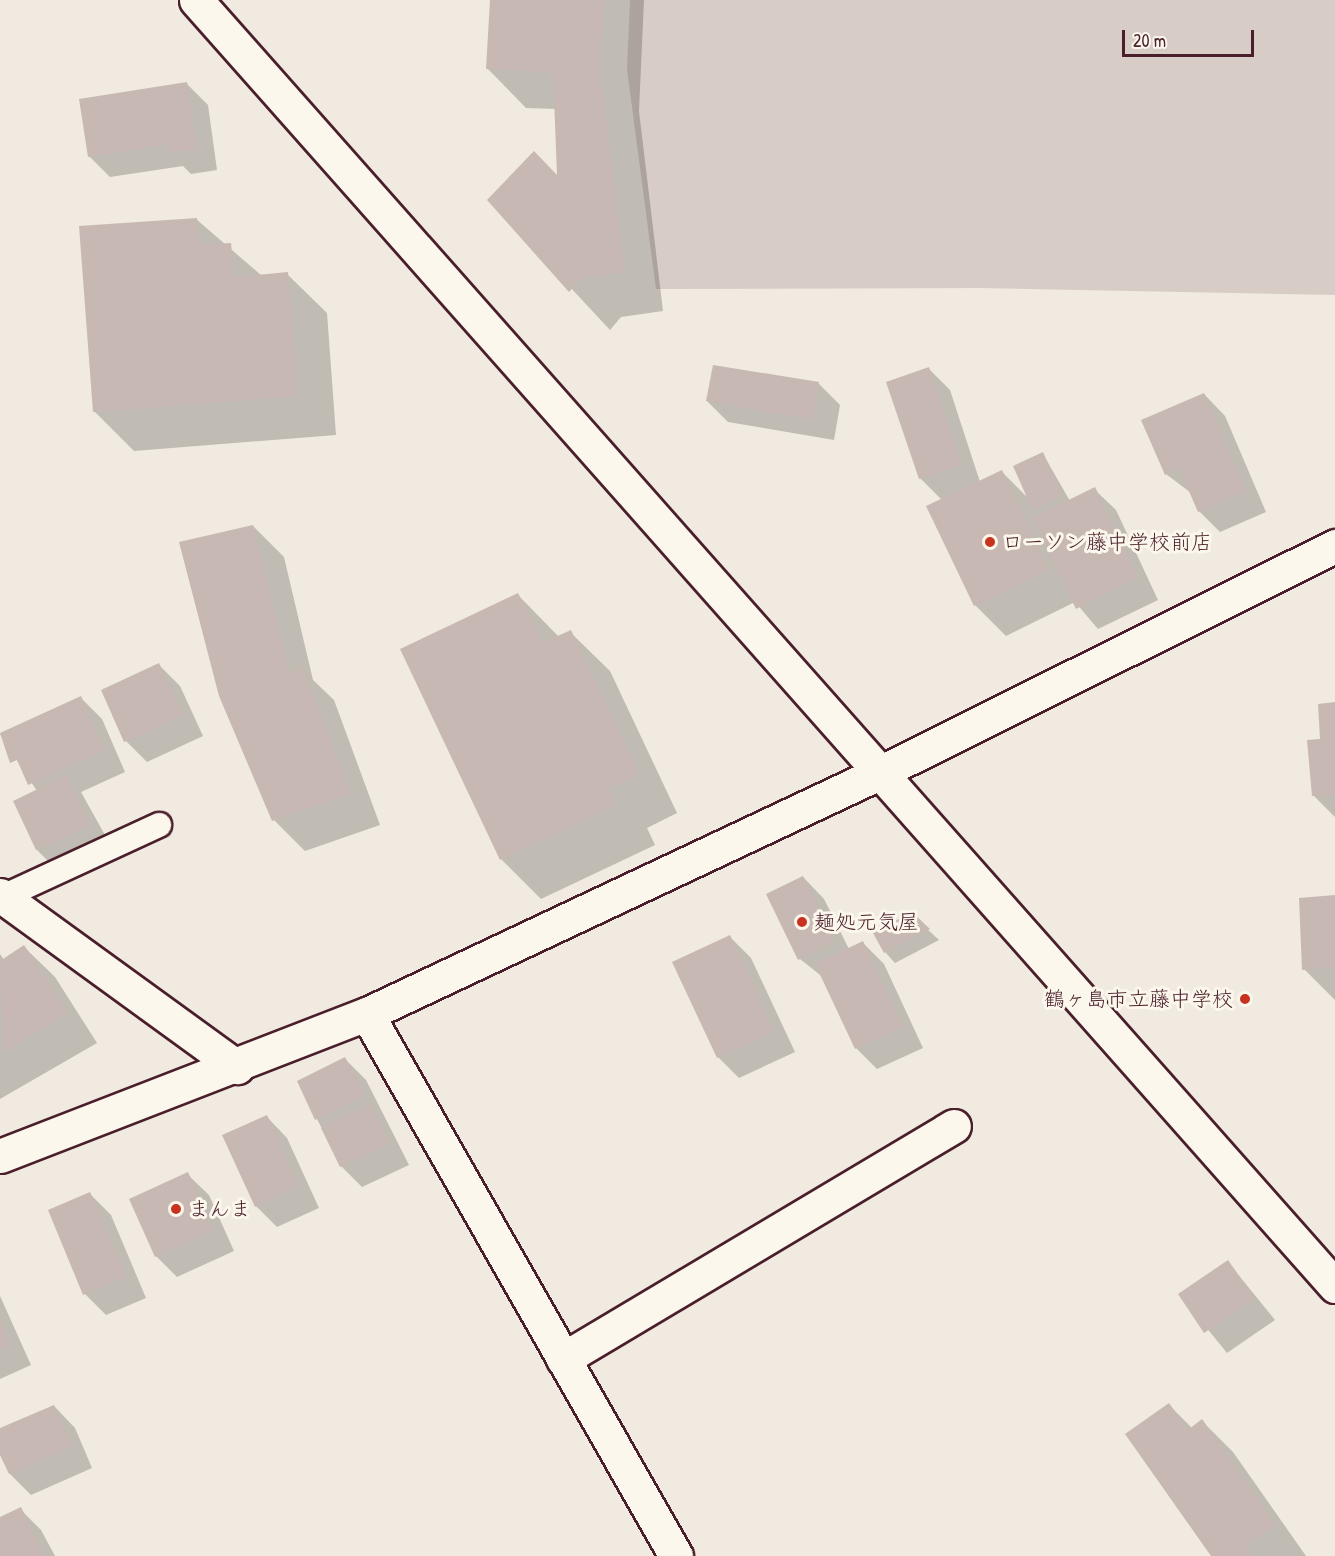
<!DOCTYPE html>
<html>
<head>
<meta charset="utf-8">
<style>
	body { margin:0 }
	#map { position:relative; width:1335px; height:1556px; overflow:hidden; background:#f0eae0; font-family:"Patrick Hand","Klee One",sans-serif }
	div>[style] { position:absolute }
	.green>* { inset:0; background:#d8ccc6 }
	.shadow>* { inset:0; background:#0003 }
	.building>* { inset:0; background:#c8b8b3 }
	.roads { filter:drop-shadow(2px 0 #4a1f2b) drop-shadow(-2px 0 #4a1f2b) drop-shadow(0 2px #4a1f2b) drop-shadow(0 -2px #4a1f2b) }
	.lane>* { height:24px; margin:-12px; padding:0 12px; transform-origin:12px; border-radius:12px; background:#fbf7ec }
	.street>* { height:33px; margin:-16.5px; padding:0 16.5px; transform-origin:16.5px; border-radius:16.5px; background:#fbf7ec }
	.secondary>* { height:33px; margin:-16.5px; padding:0 16.5px; transform-origin:16.5px; border-radius:16.5px; background:#fbf7ec }
	.dots>* { width:16px; height:16px; translate:-50% -50%; box-sizing:border-box; border:3px solid #fbf7ec; border-radius:50% }
	span { translate:-50% -50%; white-space:nowrap; text-align:center; line-height:1.15; -webkit-text-stroke:6px #fbf7ec; paint-order:stroke }
	.poi-label { font-size:21px; color:#4a1f2b }
	.left { translate:0 -50%; text-align:left }
	.right { translate:-100% -50%; text-align:right }
	.scale { position:absolute; left:1122px; top:30px; width:132px; height:27px; box-sizing:border-box; border:3px solid #4a1f2b; border-top:0; padding-left:8px; font-size:18px; line-height:21px; white-space:nowrap; color:#4a1f2b; -webkit-text-stroke:4px #fbf7ec; paint-order:stroke }
</style>
</head>
<body>
<div id="map">
	<div class="green">
		<i style="clip-path:polygon(630px 0,1335px 0,1335px 295px,982px 288px,656px 289px,627px 69px)"></i>
	</div>
	<div class="shadow">
		<i style="clip-path:polygon(491px 0,644px 0,639px 111px,663px 311px,621px 317px,610px 330px,489px 200px,559px 177px,556px 109px,526px 108px,487px 68px)"></i>
		<i style="clip-path:polygon(187px 84px,208px 105px,217px 170px,191px 174px,183px 166px,110px 177px,89px 156px)"></i>
		<i style="clip-path:polygon(196px 219px,262px 276px,287px 274px,327px 313px,336px 435px,134px 451px,94px 411px)"></i>
		<i style="clip-path:polygon(929px 369px,950px 390px,980px 482px,1002px 472px,1028px 498px,1043px 454px,1070px 501px,1094px 489px,1116px 510px,1158px 600px,1098px 629px,1075px 602px,1006px 636px,975px 605px,942px 500px,920px 478px)"></i>
		<i style="clip-path:polygon(819px 384px,840px 405px,834px 440px,728px 422px,707px 401px)"></i>
		<i style="clip-path:polygon(1204px 394px,1225px 416px,1266px 512px,1220px 532px,1199px 511px,1191px 493px,1166px 474px)"></i>
		<i style="clip-path:polygon(253px 526px,284px 557px,313px 680px,334px 700px,380px 825px,305px 851px,274px 820px)"></i>
		<i style="clip-path:polygon(518px 595px,559px 637px,570px 632px,610px 671px,677px 813px,647px 828px,655px 845px,541px 899px,502px 860px,402px 650px)"></i>
		<i style="clip-path:polygon(159px 665px,180px 686px,203px 736px,147px 762px,126px 741px)"></i>
		<i style="clip-path:polygon(81px 698px,102px 719px,125px 772px,81px 792px,111px 846px,58px 871px,37px 850px,15px 802px,37px 791px,0 734px)"></i>
		<i style="clip-path:polygon(1335px 704px,1335px 817px,1313px 795px,1321px 740px)"></i>
		<i style="clip-path:polygon(803px 877px,824px 899px,849px 949px,863px 943px,884px 964px,923px 1048px,877px 1069px,856px 1048px,824px 978px,800px 959px)"></i>
		<i style="clip-path:polygon(1335px 897px,1335px 1000px,1304px 969px)"></i>
		<i style="clip-path:polygon(911px 914px,939px 940px,895px 963px,885px 952px)"></i>
		<i style="clip-path:polygon(730px 937px,751px 958px,795px 1052px,739px 1078px,718px 1057px)"></i>
		<i style="clip-path:polygon(24px 947px,55px 977px,97px 1043px,0 1099px,0 954px,4px 960px)"></i>
		<i style="clip-path:polygon(345px 1059px,366px 1080px,409px 1165px,362px 1187px,341px 1166px,317px 1119px)"></i>
		<i style="clip-path:polygon(266px 1116px,287px 1138px,319px 1208px,277px 1227px,256px 1206px)"></i>
		<i style="clip-path:polygon(187px 1174px,209px 1195px,234px 1251px,177px 1277px,156px 1256px)"></i>
		<i style="clip-path:polygon(90px 1194px,111px 1215px,146px 1298px,106px 1315px,85px 1294px)"></i>
		<i style="clip-path:polygon(1228px 1262px,1275px 1320px,1227px 1353px,1180px 1295px)"></i>
		<i style="clip-path:polygon(0 1296px,31px 1365px,0 1379px)"></i>
		<i style="clip-path:polygon(1169px 1405px,1192px 1428px,1202px 1421px,1233px 1452px,1306px 1556px,1213px 1556px)"></i>
		<i style="clip-path:polygon(54px 1406px,75px 1428px,92px 1468px,31px 1495px,10px 1474px,0 1451px,0 1430px)"></i>
		<i style="clip-path:polygon(20px 1509px,41px 1530px,55px 1556px,0 1556px,0 1519px)"></i>
	</div>
	<div class="building">
		<i style="clip-path:polygon(490px 0,604px 0,600px 71px,625px 272px,582px 278px,569px 292px,487px 200px,534px 151px,557px 175px,553px 72px,486px 69px)"></i>
		<i style="clip-path:polygon(187px 82px,197px 149px,169px 153px,168px 144px,88px 157px,79px 99px)"></i>
		<i style="clip-path:polygon(197px 218px,199px 245px,231px 243px,234px 277px,288px 272px,298px 396px,93px 412px,79px 226px)"></i>
		<i style="clip-path:polygon(713px 365px,819px 382px,813px 420px,706px 401px)"></i>
		<i style="clip-path:polygon(929px 367px,961px 465px,919px 479px,886px 382px)"></i>
		<i style="clip-path:polygon(1204px 393px,1246px 491px,1198px 512px,1179px 468px,1165px 475px,1141px 420px)"></i>
		<i style="clip-path:polygon(1043px 452px,1062px 495px,1032px 509px,1013px 466px)"></i>
		<i style="clip-path:polygon(1002px 470px,1049px 569px,974px 606px,926px 506px)"></i>
		<i style="clip-path:polygon(1095px 487px,1138px 578px,1076px 609px,1032px 518px)"></i>
		<i style="clip-path:polygon(253px 525px,289px 672px,303px 668px,351px 794px,272px 821px,219px 696px,179px 542px)"></i>
		<i style="clip-path:polygon(518px 593px,542px 643px,571px 630px,639px 774px,608px 788px,616px 805px,500px 860px,400px 649px)"></i>
		<i style="clip-path:polygon(159px 663px,183px 715px,124px 742px,101px 690px)"></i>
		<i style="clip-path:polygon(81px 696px,105px 750px,28px 785px,17px 760px,10px 763px,0 733px)"></i>
		<i style="clip-path:polygon(1335px 702px,1335px 794px,1312px 796px,1307px 740px,1320px 739px,1318px 704px)"></i>
		<i style="clip-path:polygon(67px 775px,91px 825px,36px 850px,13px 801px)"></i>
		<i style="clip-path:polygon(803px 876px,835px 941px,798px 960px,766px 894px)"></i>
		<i style="clip-path:polygon(1335px 895px,1335px 967px,1302px 970px,1299px 898px)"></i>
		<i style="clip-path:polygon(912px 912px,930px 929px,884px 953px,873px 933px)"></i>
		<i style="clip-path:polygon(730px 935px,774px 1031px,717px 1058px,672px 962px)"></i>
		<i style="clip-path:polygon(863px 941px,903px 1026px,855px 1049px,815px 964px)"></i>
		<i style="clip-path:polygon(24px 945px,68px 1012px,4px 1053px,0 961px)"></i>
		<i style="clip-path:polygon(345px 1057px,365px 1096px,315px 1120px,297px 1081px)"></i>
		<i style="clip-path:polygon(370px 1104px,389px 1143px,340px 1167px,321px 1128px)"></i>
		<i style="clip-path:polygon(267px 1115px,299px 1186px,255px 1207px,222px 1135px)"></i>
		<i style="clip-path:polygon(188px 1172px,214px 1230px,155px 1257px,129px 1199px)"></i>
		<i style="clip-path:polygon(90px 1192px,126px 1277px,83px 1295px,48px 1210px)"></i>
		<i style="clip-path:polygon(1228px 1260px,1255px 1299px,1204px 1333px,1178px 1294px)"></i>
		<i style="clip-path:polygon(0 1320px,11px 1344px,0 1349px)"></i>
		<i style="clip-path:polygon(1169px 1403px,1188px 1430px,1202px 1419px,1276px 1525px,1245px 1546px,1252px 1556px,1211px 1556px,1125px 1434px)"></i>
		<i style="clip-path:polygon(54px 1405px,72px 1446px,9px 1474px,0 1455px,0 1428px)"></i>
		<i style="clip-path:polygon(21px 1507px,45px 1556px,0 1556px,0 1517px)"></i>
	</div>
	<div class="roads">
		<div class="lane">
			<i style="left:3px;top:897px;width:172px;rotate:-24.8deg"></i>
		</div>
		<div class="street">
			<i style="left:367px;top:1014px;width:624px;rotate:60.31deg"></i>
			<i style="left:563px;top:1359px;width:455px;rotate:-30.8deg"></i>
		</div>
		<div class="secondary">
			<i style="left:196px;top:0;width:1718px;rotate:48.47deg"></i>
			<i style="left:0;top:895px;width:293px;rotate:36deg"></i>
			<i style="left:0;top:1156px;width:394px;rotate:-21.2deg"></i>
			<i style="left:367px;top:1014px;width:564px;rotate:-25.2deg"></i>
			<i style="left:877px;top:774px;width:512px;rotate:-26.46deg"></i>
		</div>
	</div>
	<div class="dots">
		<i style="left:990px;top:542px;background:#c8321e"></i>
		<i style="left:802px;top:922px;background:#c8321e"></i>
		<i style="left:1245px;top:999px;background:#c8321e"></i>
		<i style="left:176px;top:1209px;background:#c8321e"></i>
	</div>
	<div class="poi-label">
		<span class="left" style="left:1002px;top:542px">ローソン藤中学校前店</span>
		<span class="left" style="left:814px;top:922px">麺処元気屋</span>
		<span class="right" style="left:1233px;top:999px">鶴ヶ島市立藤中学校</span>
		<span class="left" style="left:188px;top:1209px">まんま</span>
	</div>
	<div class="scale">20 m</div>
</div>
</body>
</html>
